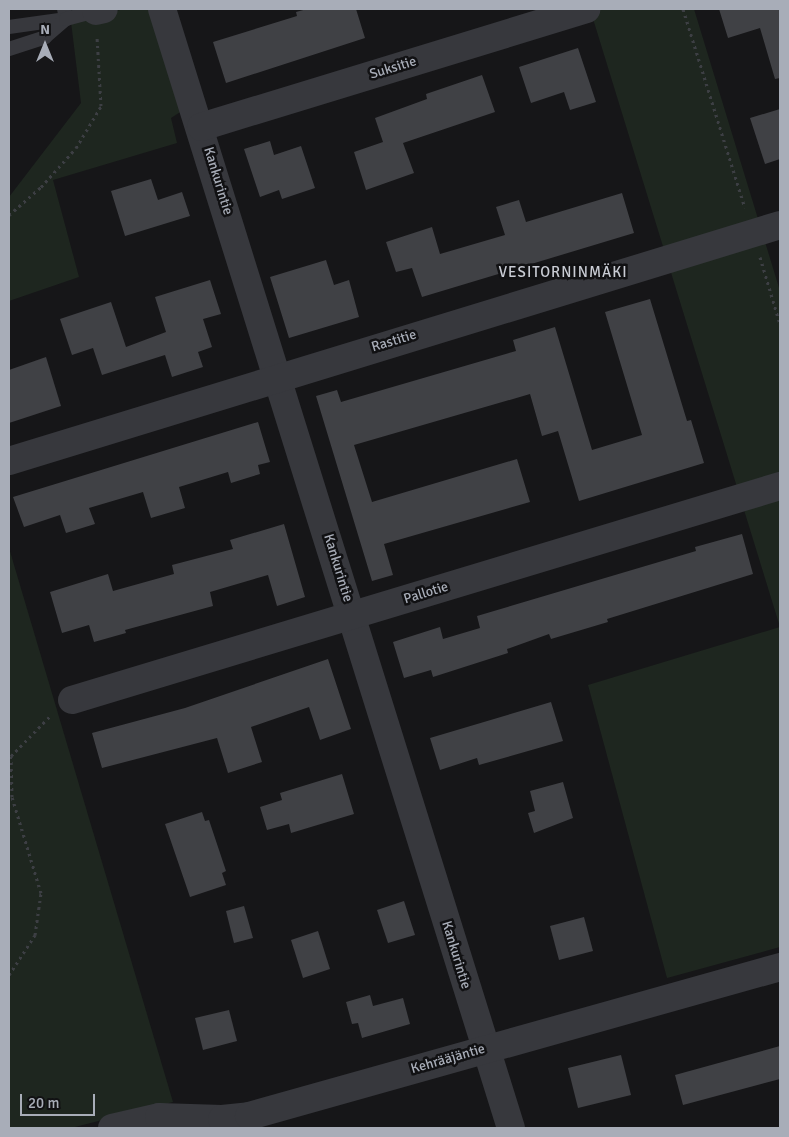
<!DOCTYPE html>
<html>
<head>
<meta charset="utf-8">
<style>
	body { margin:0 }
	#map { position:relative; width:789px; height:1137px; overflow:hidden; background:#161618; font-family:Signika,sans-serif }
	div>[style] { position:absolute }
	.green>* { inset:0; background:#1e261f }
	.building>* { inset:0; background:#404145 }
	.path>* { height:3px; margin-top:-1.5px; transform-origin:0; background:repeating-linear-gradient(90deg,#3d3f44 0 2.5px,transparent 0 6.5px) }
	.service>* { height:14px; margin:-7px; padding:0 7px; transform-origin:7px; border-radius:7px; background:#37383d }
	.minor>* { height:28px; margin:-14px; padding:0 14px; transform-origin:14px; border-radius:14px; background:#37383d }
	span { translate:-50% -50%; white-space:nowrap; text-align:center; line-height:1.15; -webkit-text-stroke:5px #111113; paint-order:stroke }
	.street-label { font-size:14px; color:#a8adb8 }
	.neighbourhood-label { font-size:15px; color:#c9ccd4; letter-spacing:1px }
	.frame { position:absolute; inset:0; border:10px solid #a8adb8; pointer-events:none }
	.north { position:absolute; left:20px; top:20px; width:50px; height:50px; -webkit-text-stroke:4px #111113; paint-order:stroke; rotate:0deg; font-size:14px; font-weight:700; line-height:20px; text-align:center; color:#a8adb8 }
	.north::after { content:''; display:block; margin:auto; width:18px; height:22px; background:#a8adb8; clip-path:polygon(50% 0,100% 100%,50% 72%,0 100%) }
	.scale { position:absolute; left:20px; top:1094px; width:75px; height:22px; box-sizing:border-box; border:2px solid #a8adb8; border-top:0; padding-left:6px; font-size:15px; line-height:18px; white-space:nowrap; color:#a8adb8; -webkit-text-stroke:4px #111113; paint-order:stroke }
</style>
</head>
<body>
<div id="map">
	<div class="green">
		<i style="clip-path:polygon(124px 9px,155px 9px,185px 109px,171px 118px,177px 143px,53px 180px,79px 277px,9px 301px,9px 197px,81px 103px,71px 22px)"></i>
		<i style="clip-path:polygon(590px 9px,694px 9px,780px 291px,780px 947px,667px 978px,588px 685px,780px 627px)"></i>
		<i style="clip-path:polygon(9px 548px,173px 1102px,71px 1128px,9px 1128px)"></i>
	</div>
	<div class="building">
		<i style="clip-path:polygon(307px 9px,356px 9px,365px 38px,226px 83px,213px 42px,297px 16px,296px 12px)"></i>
		<i style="clip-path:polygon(719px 9px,780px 9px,780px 78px,775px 79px,760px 28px,728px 38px)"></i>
		<i style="clip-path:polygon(578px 48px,596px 102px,570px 110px,564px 92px,531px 103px,519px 67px)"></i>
		<i style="clip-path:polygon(482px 75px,495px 112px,403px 143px,414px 173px,366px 190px,354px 152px,383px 142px,375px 118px,427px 99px,426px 94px)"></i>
		<i style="clip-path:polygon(780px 109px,780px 159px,765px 164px,750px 118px)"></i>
		<i style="clip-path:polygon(270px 141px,274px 155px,301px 146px,315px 188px,282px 199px,279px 190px,260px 197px,244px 149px)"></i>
		<i style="clip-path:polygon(151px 179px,158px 200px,182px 192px,190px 216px,125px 236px,111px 191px)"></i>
		<i style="clip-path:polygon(622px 193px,634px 233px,422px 297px,412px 268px,396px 272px,386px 242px,432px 227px,440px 254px,505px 235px,496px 207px,519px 200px,526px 222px)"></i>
		<i style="clip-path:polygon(326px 260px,334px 285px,349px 280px,359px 317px,289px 338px,270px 277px)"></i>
		<i style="clip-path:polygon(210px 280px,221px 314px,203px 319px,212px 347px,198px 352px,203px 367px,172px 377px,165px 355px,102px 375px,93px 348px,72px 355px,60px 319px,111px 302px,126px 347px,166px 332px,155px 297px)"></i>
		<i style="clip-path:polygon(650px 299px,687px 421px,691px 420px,704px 463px,579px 501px,558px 431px,542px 436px,530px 394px,354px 445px,372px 502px,517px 459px,530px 502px,384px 544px,393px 575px,372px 581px,316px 396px,337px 390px,341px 402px,516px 351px,513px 340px,555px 327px,592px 450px,642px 435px,605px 312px)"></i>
		<i style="clip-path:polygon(46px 357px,61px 406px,9px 423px,9px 370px)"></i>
		<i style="clip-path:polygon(258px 422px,270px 462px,258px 465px,260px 474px,231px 483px,228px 472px,179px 487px,185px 508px,151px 518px,143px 492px,89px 508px,95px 524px,66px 533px,60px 515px,24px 527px,13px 497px)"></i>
		<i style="clip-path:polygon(284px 524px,305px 597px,277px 606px,268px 575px,210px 592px,213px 606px,125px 630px,126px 633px,94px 642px,89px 625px,62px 633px,50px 592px,108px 574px,113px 591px,174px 574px,172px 565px,233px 549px,230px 540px)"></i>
		<i style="clip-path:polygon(742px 534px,753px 574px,607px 619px,608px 622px,551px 639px,549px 634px,507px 649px,508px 653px,433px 677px,431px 670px,404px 678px,393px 642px,440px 627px,443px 639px,480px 628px,477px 616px,696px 551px,695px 547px)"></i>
		<i style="clip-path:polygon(328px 659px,351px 729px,320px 740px,309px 707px,251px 727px,262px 762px,228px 773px,217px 738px,102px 768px,92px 733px,185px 708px)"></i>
		<i style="clip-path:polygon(551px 702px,563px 741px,479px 765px,477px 758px,440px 770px,430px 738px)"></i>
		<i style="clip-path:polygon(342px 774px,354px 814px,291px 833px,289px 824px,267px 830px,260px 807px,282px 800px,280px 793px)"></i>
		<i style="clip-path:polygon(563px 782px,573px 818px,534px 833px,528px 813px,535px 811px,530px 791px)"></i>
		<i style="clip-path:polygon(202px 812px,205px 821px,209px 820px,226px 871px,222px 873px,226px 885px,190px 897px,165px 824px)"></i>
		<i style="clip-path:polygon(404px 901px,415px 935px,388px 943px,377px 910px)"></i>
		<i style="clip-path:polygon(244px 906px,253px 938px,234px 943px,226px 911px)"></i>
		<i style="clip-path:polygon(584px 917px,593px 951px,559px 960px,550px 926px)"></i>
		<i style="clip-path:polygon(318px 931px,330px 969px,303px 978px,291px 940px)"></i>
		<i style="clip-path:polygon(370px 995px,373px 1006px,403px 998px,410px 1024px,362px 1038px,358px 1023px,352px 1024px,346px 1002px)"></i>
		<i style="clip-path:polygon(229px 1010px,237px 1041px,203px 1050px,195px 1018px)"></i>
		<i style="clip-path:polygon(780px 1046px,780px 1079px,683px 1105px,675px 1075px)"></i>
		<i style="clip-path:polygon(621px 1055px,631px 1095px,578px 1108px,568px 1068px)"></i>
	</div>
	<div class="path">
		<i style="left:683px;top:9px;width:208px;rotate:72.7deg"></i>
		<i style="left:9px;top:215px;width:43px;rotate:-41.2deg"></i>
		<i style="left:41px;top:187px;width:52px;rotate:-48.1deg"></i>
		<i style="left:76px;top:148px;width:49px;rotate:-59.2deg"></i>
		<i style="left:101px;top:106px;width:69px;rotate:-93.3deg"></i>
		<i style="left:760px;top:257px;width:70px;rotate:73.4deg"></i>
		<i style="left:9px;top:975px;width:48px;rotate:-57deg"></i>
		<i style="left:35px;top:935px;width:42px;rotate:-81.9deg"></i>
		<i style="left:41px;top:893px;width:100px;rotate:-106.8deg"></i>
		<i style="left:12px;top:797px;width:41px;rotate:-91.4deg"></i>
		<i style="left:11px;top:756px;width:57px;rotate:-45.7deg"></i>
	</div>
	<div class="service">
		<i style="left:9px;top:27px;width:58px;rotate:-8deg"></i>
		<i style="left:66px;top:19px;width:10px;rotate:-101deg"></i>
		<i style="left:9px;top:49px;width:38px;rotate:-18deg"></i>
		<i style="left:45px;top:37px;width:28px;rotate:-41deg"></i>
		<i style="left:66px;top:19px;width:31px;rotate:-15deg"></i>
	</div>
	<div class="minor">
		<i style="left:162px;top:9px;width:1172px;rotate:72.68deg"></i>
		<i style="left:96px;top:11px;width:8px;rotate:-14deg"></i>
		<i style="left:201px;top:127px;width:403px;rotate:-17deg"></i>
		<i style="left:9px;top:461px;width:806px;rotate:-17.02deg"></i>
		<i style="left:72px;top:700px;width:740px;rotate:-16.82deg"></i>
		<i style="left:112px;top:1128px;width:48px;rotate:-13.2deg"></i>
		<i style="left:159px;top:1117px;width:63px;rotate:1.8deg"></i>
		<i style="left:222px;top:1119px;width:27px;rotate:-6deg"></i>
		<i style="left:249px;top:1116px;width:552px;rotate:-15.67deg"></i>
	</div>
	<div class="street-label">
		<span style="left:393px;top:68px;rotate:-17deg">Suksitie</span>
		<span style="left:218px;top:181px;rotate:73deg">Kankurintie</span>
		<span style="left:394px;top:341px;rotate:-17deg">Rastitie</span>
		<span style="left:338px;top:568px;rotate:73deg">Kankurintie</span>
		<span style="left:426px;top:593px;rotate:-17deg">Pallotie</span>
		<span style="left:456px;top:955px;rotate:73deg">Kankurintie</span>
		<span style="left:448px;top:1059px;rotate:-16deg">Kehrääjäntie</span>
	</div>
	<div class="neighbourhood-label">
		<span style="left:563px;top:273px">VESITORNINMÄKI</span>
	</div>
	<div class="frame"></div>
	<div class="north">N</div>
	<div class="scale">20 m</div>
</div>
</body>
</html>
